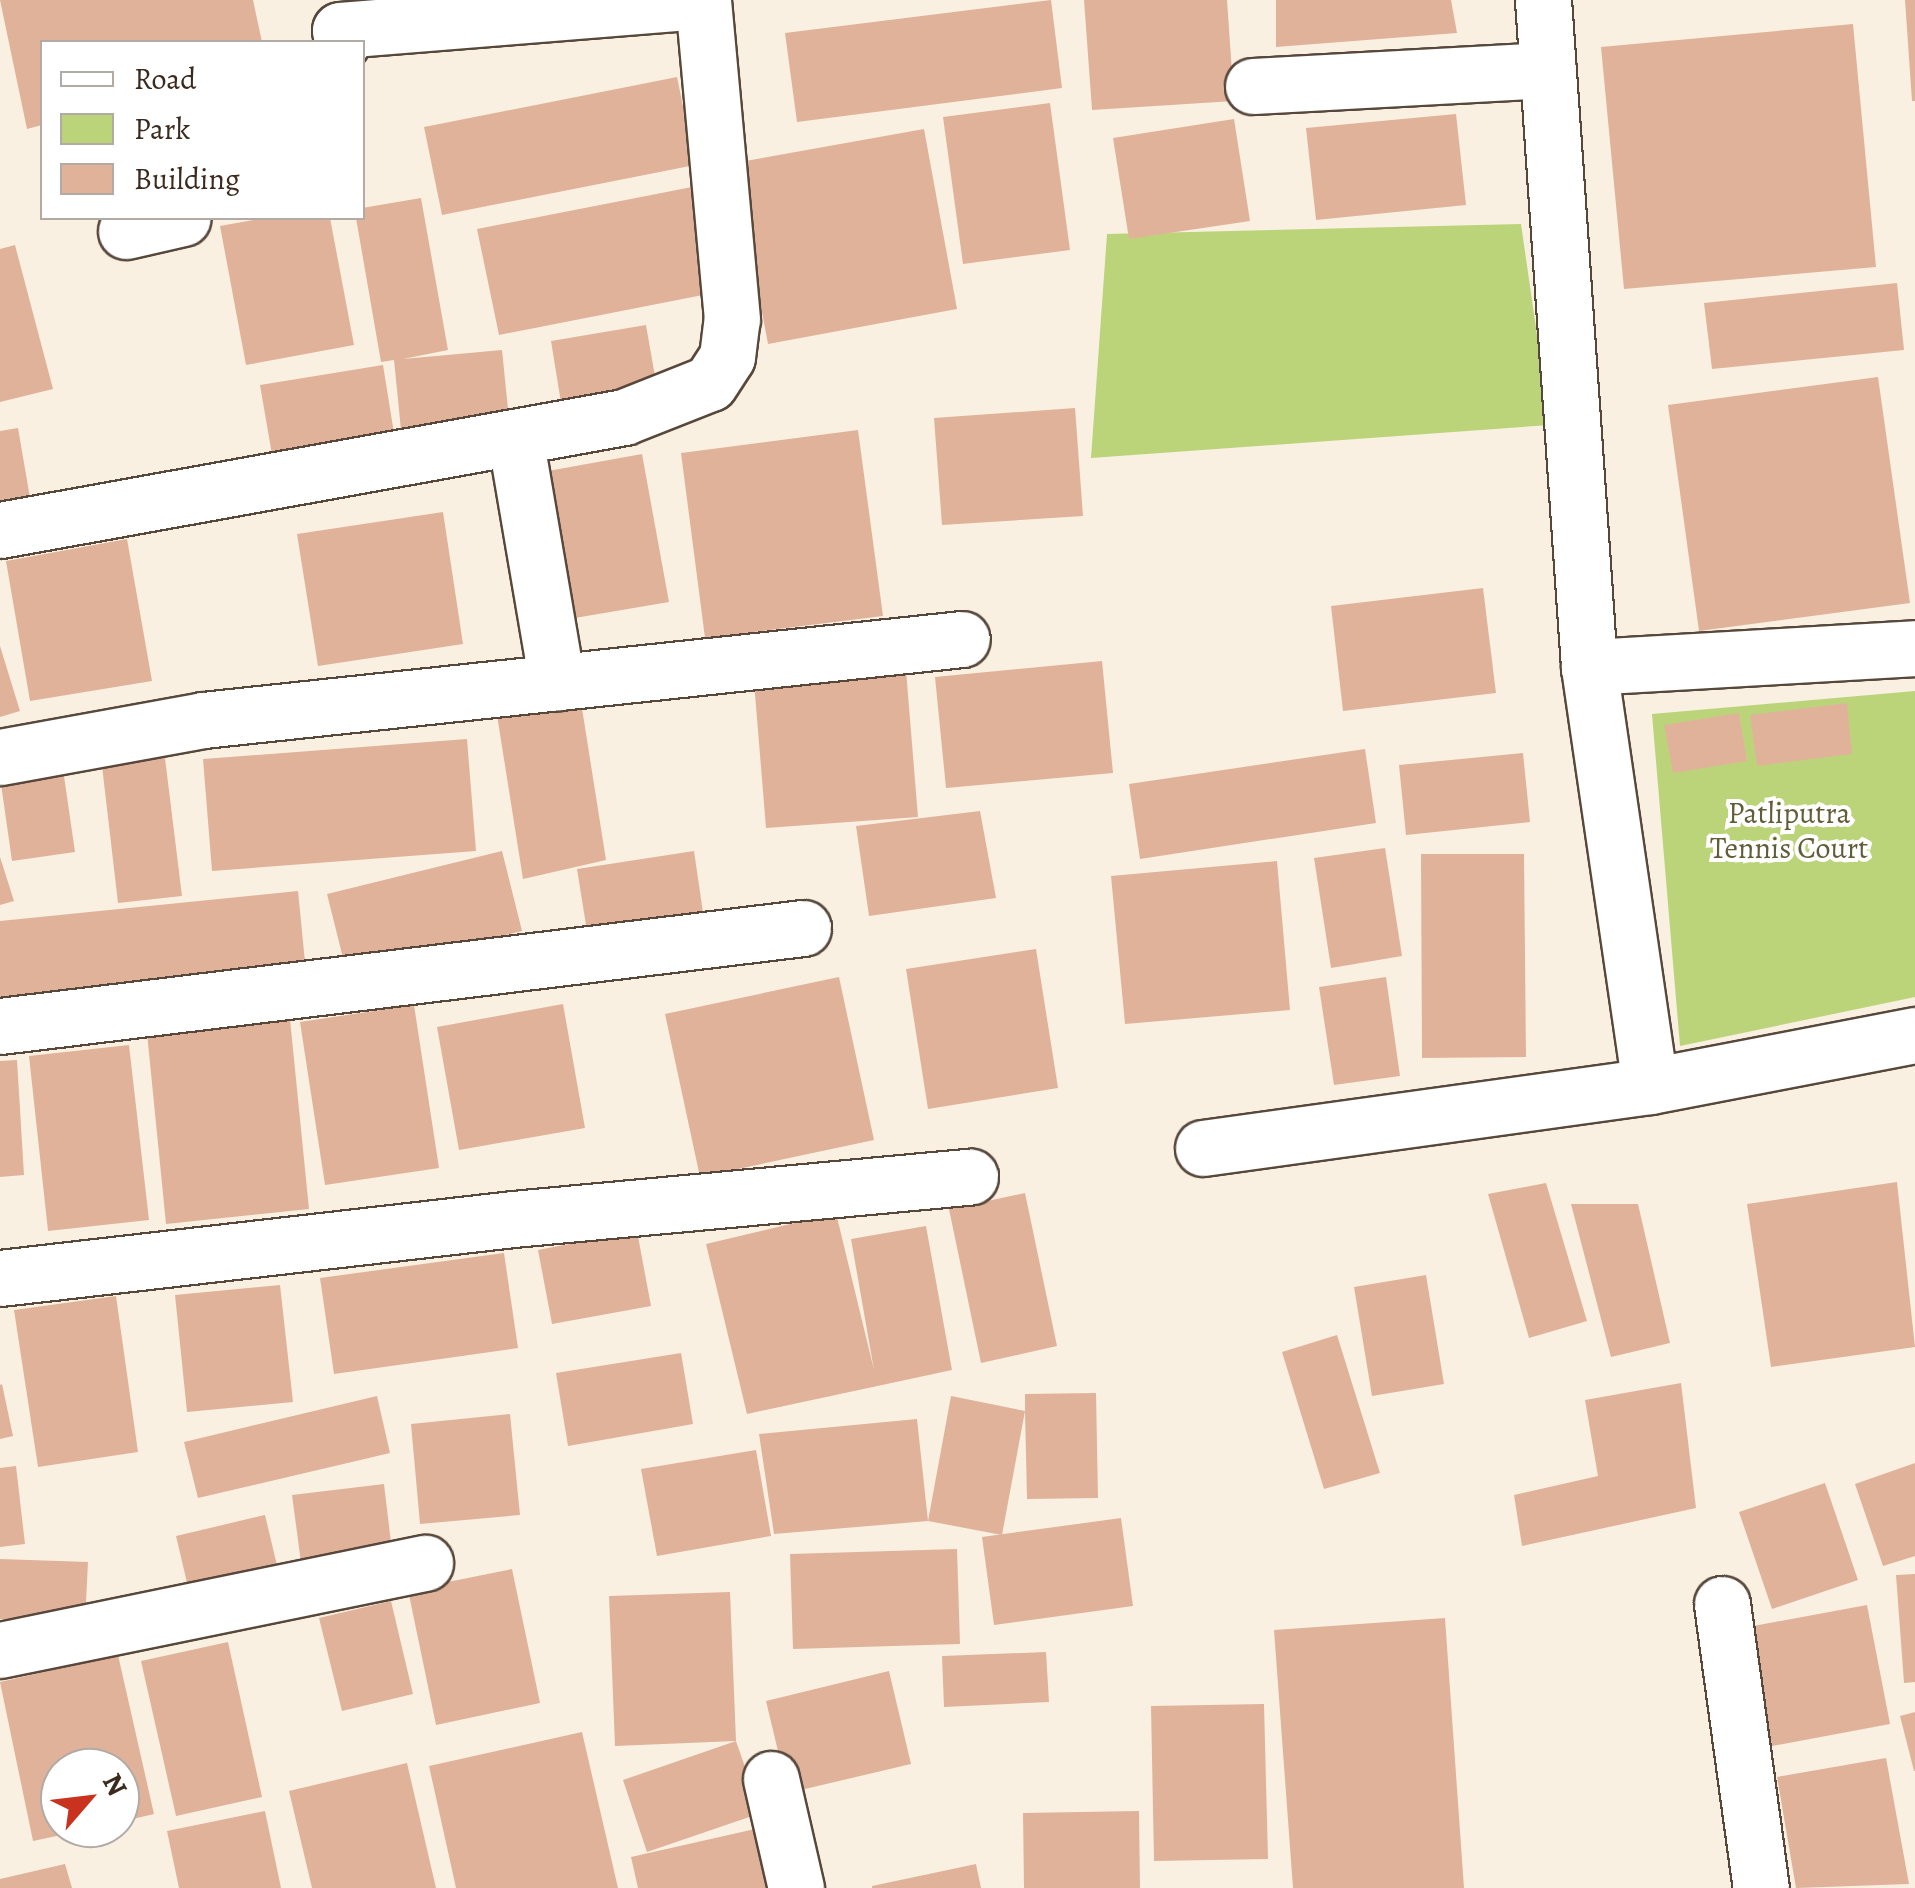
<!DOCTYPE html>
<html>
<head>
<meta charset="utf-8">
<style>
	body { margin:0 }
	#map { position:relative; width:1915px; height:1888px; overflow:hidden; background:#f9f0e2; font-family:Alegreya,serif }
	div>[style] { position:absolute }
	.green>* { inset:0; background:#bcd479 }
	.building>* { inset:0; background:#e1b29a }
	.roads { filter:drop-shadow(2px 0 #58483b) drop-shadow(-2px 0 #58483b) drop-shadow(0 2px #58483b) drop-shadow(0 -2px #58483b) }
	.minor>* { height:55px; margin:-27.5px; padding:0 27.5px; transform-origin:27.5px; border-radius:27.5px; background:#fff }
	span { translate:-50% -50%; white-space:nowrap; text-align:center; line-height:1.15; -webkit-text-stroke:8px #fff; paint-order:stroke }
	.park-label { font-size:30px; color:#625d39 }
	.legend { position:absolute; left:40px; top:40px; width:325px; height:180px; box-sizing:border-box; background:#fff; border:2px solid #b1aaa5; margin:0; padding:12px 18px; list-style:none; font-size:30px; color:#3b2a1e }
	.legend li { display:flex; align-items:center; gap:20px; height:50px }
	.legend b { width:50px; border:2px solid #b1aaa5 }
	.north { position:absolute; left:40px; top:1748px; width:100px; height:100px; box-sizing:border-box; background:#fff; border:2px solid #b1aaa5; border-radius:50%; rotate:62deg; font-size:28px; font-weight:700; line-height:40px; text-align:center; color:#3b2a1e }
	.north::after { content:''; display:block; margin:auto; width:35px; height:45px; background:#c8321e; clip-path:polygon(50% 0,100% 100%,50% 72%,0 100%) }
</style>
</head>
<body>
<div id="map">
	<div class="green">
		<i style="clip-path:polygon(1521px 224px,1550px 425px,1091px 458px,1107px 234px)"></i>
		<i style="clip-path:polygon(1915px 691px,1915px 997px,1680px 1046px,1652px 714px)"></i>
	</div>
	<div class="building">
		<i style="clip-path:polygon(0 0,253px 0,262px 42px,42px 42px,42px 125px,27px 129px)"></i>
		<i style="clip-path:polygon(1051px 0,1062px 88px,797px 122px,785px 33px)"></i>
		<i style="clip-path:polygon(1084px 0,1227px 0,1234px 101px,1092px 110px)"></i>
		<i style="clip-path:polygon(1276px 0,1451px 0,1457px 33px,1276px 47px)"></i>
		<i style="clip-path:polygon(1905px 0,1915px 0,1915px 101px,1912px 101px)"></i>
		<i style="clip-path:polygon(1853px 24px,1876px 267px,1624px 289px,1601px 47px)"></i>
		<i style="clip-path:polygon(677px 77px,695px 165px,442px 215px,424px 127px)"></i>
		<i style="clip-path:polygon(1050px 103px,1070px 250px,963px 264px,943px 117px)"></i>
		<i style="clip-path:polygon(1456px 114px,1466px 205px,1316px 220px,1306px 128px)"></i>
		<i style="clip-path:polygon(1234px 119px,1250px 221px,1129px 239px,1113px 138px)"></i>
		<i style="clip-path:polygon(924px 129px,957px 309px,768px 344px,734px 163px)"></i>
		<i style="clip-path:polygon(692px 187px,713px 293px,499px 335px,477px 229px)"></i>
		<i style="clip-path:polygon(421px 198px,448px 350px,403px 359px,502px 350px,509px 419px,401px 430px,394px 360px,381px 362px,356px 218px,362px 218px,362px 208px)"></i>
		<i style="clip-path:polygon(264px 218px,330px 218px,354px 345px,246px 365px,220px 226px)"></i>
		<i style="clip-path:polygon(15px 245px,53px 389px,0 402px,0 249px)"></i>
		<i style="clip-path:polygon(1897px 283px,1904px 350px,1712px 369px,1704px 303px)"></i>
		<i style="clip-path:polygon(646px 325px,659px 399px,563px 415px,551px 341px)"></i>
		<i style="clip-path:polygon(383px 365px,397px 452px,275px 472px,260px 385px)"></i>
		<i style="clip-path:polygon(1878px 377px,1910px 603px,1699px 631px,1668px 405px)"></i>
		<i style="clip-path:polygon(1075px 408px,1083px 516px,942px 525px,934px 418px)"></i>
		<i style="clip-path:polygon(18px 428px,34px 521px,0 526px,0 431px)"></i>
		<i style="clip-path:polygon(858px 430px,883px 616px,705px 638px,681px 453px)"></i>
		<i style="clip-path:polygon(642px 454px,669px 602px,563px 620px,537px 473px)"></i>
		<i style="clip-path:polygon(443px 512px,463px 644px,318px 666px,297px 534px)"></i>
		<i style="clip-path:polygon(127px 539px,152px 681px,30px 701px,6px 561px)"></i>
		<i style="clip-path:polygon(1483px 588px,1496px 693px,1343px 711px,1331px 606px)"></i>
		<i style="clip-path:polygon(0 646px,20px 711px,0 717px)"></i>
		<i style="clip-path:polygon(1102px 661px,1113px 773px,946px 788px,935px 677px)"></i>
		<i style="clip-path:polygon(906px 670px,918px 817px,766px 828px,754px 682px)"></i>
		<i style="clip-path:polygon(581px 702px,606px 860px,523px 879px,497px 715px)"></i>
		<i style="clip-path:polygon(1847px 703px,1852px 754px,1757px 766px,1750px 715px)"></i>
		<i style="clip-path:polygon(1739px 713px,1747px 761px,1673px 773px,1664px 725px)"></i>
		<i style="clip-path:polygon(467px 739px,476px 851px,212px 871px,203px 759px)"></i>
		<i style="clip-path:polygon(1365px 749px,1376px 823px,1140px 859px,1129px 784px)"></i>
		<i style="clip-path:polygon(1523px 753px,1530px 822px,1406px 835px,1399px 765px)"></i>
		<i style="clip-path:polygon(165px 758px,182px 896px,118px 903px,102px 766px)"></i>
		<i style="clip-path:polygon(64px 776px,75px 852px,12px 861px,1px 784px)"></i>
		<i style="clip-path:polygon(980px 811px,996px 898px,869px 916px,856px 826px)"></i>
		<i style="clip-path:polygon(1385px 848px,1402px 956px,1331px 968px,1314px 858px)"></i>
		<i style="clip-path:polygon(502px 851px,522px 931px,347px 974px,327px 894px)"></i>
		<i style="clip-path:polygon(694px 851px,706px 933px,590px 950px,577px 869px)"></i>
		<i style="clip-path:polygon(1421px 854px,1524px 854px,1526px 1057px,1422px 1058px)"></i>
		<i style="clip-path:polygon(0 857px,14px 901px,0 905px)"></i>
		<i style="clip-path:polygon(1277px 861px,1290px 1010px,1125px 1024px,1111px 876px)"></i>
		<i style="clip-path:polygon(298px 891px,306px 972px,0 1003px,0 921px)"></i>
		<i style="clip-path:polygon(1036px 949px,1058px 1088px,928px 1109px,906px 969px)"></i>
		<i style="clip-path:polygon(839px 977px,874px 1140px,700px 1177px,665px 1014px)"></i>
		<i style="clip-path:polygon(1386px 977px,1400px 1076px,1334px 1085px,1319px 987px)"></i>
		<i style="clip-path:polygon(563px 1004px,585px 1128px,459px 1150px,437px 1027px)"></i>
		<i style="clip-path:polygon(414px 1005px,439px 1168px,325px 1185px,300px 1022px)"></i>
		<i style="clip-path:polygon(289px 1009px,309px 1209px,166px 1224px,146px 1023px)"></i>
		<i style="clip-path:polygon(129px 1045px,149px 1220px,48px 1231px,29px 1056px)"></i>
		<i style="clip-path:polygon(17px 1060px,24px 1175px,0 1177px,0 1061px)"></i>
		<i style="clip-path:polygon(1897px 1182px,1915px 1347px,1771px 1367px,1747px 1204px)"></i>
		<i style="clip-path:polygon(1546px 1183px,1587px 1321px,1529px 1338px,1488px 1194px)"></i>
		<i style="clip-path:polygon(1025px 1193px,1057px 1346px,981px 1363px,949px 1209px)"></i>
		<i style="clip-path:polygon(1571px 1204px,1638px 1204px,1670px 1343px,1611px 1357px)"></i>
		<i style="clip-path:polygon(836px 1213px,874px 1370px,851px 1239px,926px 1226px,952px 1370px,747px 1414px,706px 1244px)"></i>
		<i style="clip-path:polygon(637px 1231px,651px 1306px,552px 1324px,538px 1250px)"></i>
		<i style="clip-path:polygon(504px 1253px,518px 1348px,334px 1374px,320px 1278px)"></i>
		<i style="clip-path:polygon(1426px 1275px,1444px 1384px,1372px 1396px,1354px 1287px)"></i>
		<i style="clip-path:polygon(280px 1285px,293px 1402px,187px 1412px,175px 1295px)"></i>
		<i style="clip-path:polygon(116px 1296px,138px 1452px,38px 1467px,14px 1310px)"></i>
		<i style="clip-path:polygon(1337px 1335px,1380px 1473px,1324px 1489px,1282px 1352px)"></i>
		<i style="clip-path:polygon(681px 1353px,693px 1424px,568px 1446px,556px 1373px)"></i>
		<i style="clip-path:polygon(1681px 1383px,1696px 1508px,1522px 1546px,1514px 1495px,1598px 1476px,1585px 1400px)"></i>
		<i style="clip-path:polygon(2px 1384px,13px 1436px,0 1439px,0 1385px)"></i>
		<i style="clip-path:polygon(1096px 1393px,1098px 1498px,1027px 1499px,1025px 1411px,1002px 1535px,928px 1521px,951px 1396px,1025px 1411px,1025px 1394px)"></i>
		<i style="clip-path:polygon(377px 1396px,390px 1453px,198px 1498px,184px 1442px)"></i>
		<i style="clip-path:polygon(510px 1414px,520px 1515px,420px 1524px,411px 1424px)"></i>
		<i style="clip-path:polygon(917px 1419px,928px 1521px,774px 1534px,759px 1434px)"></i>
		<i style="clip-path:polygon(756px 1450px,771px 1536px,657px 1556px,641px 1469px)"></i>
		<i style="clip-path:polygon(1915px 1463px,1915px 1556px,1883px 1566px,1855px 1484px)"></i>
		<i style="clip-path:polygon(16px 1466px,25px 1544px,0 1547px,0 1468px)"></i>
		<i style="clip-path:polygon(1825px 1483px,1858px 1580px,1772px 1609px,1739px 1512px)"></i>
		<i style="clip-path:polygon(384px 1484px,393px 1559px,302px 1570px,292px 1495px)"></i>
		<i style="clip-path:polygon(265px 1515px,281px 1582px,192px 1604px,176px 1536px)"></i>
		<i style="clip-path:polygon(1121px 1518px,1133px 1606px,994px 1625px,982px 1537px)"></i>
		<i style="clip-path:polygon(957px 1549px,960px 1644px,793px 1649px,790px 1554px)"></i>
		<i style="clip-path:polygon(0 1559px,88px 1562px,85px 1623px,0 1619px)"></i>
		<i style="clip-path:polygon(512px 1569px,540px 1703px,436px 1725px,408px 1590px)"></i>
		<i style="clip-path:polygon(1915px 1574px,1915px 1682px,1904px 1683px,1896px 1575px)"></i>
		<i style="clip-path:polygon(730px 1592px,736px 1741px,615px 1746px,609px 1596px)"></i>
		<i style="clip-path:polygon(391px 1601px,413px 1694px,342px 1711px,319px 1618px)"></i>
		<i style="clip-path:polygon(1867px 1605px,1890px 1724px,1772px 1746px,1748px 1627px)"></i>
		<i style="clip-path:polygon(1445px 1618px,1464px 1888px,1293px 1888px,1274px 1630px)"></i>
		<i style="clip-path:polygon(228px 1642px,262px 1797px,176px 1816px,141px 1661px)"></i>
		<i style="clip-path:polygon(1046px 1652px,1049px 1702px,944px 1707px,942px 1656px)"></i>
		<i style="clip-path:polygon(118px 1655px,154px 1814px,120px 1822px,120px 1768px,60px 1768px,60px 1828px,85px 1830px,33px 1841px,0 1682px)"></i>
		<i style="clip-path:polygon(889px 1671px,911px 1764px,788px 1793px,766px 1701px)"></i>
		<i style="clip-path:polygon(1264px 1704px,1268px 1859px,1154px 1861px,1151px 1706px)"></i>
		<i style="clip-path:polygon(1915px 1712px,1915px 1771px,1914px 1771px,1900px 1716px)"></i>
		<i style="clip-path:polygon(582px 1732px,618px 1888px,456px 1888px,429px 1766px)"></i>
		<i style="clip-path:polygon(736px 1741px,761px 1813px,647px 1852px,623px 1780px)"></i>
		<i style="clip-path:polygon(1886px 1758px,1909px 1884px,1796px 1888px,1777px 1777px)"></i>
		<i style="clip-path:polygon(407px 1763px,436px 1888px,312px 1888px,289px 1791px)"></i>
		<i style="clip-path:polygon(265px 1811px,281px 1888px,179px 1888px,167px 1831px)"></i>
		<i style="clip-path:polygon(1139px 1811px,1140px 1888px,1024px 1888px,1023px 1813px)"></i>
		<i style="clip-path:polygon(755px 1829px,769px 1888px,638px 1888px,631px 1857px)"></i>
		<i style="clip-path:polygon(65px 1864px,72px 1888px,0 1888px,0 1879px)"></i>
		<i style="clip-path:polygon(976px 1864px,981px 1888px,872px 1888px,872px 1886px)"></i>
	</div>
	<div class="roads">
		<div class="minor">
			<i style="left:1543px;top:0;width:669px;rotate:86.05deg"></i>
			<i style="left:1589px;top:667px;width:423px;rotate:81.7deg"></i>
			<i style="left:342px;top:42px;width:12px;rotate:-99deg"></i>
			<i style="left:340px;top:30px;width:364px;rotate:-4.6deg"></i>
			<i style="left:1253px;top:86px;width:295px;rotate:-3.1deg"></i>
			<i style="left:126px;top:231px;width:58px;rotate:-12.8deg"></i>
			<i style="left:515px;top:437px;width:249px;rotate:80.3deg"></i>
			<i style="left:0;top:530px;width:634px;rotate:-10.26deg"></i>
			<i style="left:624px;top:417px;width:92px;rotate:-21.6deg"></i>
			<i style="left:710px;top:383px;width:31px;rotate:-57deg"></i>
			<i style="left:727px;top:357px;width:38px;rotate:-83deg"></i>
			<i style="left:732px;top:319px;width:320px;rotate:-95.2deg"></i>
			<i style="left:1589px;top:667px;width:327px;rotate:-3.3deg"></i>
			<i style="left:0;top:757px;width:206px;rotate:-10.3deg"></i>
			<i style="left:203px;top:720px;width:763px;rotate:-6.09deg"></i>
			<i style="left:0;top:1026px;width:809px;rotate:-6.96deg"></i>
			<i style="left:1203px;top:1148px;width:451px;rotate:-7.9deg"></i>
			<i style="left:1650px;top:1086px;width:270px;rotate:-10.9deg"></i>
			<i style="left:0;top:1278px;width:516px;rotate:-6.56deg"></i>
			<i style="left:513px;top:1219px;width:459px;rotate:-5.3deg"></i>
			<i style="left:1722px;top:1604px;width:287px;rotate:82.2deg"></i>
			<i style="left:0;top:1650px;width:434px;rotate:-11.6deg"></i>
			<i style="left:771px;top:1779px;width:112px;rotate:77.1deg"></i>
		</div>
	</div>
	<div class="park-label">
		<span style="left:1789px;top:830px">Patliputra<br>Tennis Court</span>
	</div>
	<ul class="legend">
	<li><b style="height:12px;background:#fff"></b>Road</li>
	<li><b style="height:28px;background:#bcd479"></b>Park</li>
	<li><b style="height:28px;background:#e1b29a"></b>Building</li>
	</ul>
	<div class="north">N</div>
</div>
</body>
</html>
